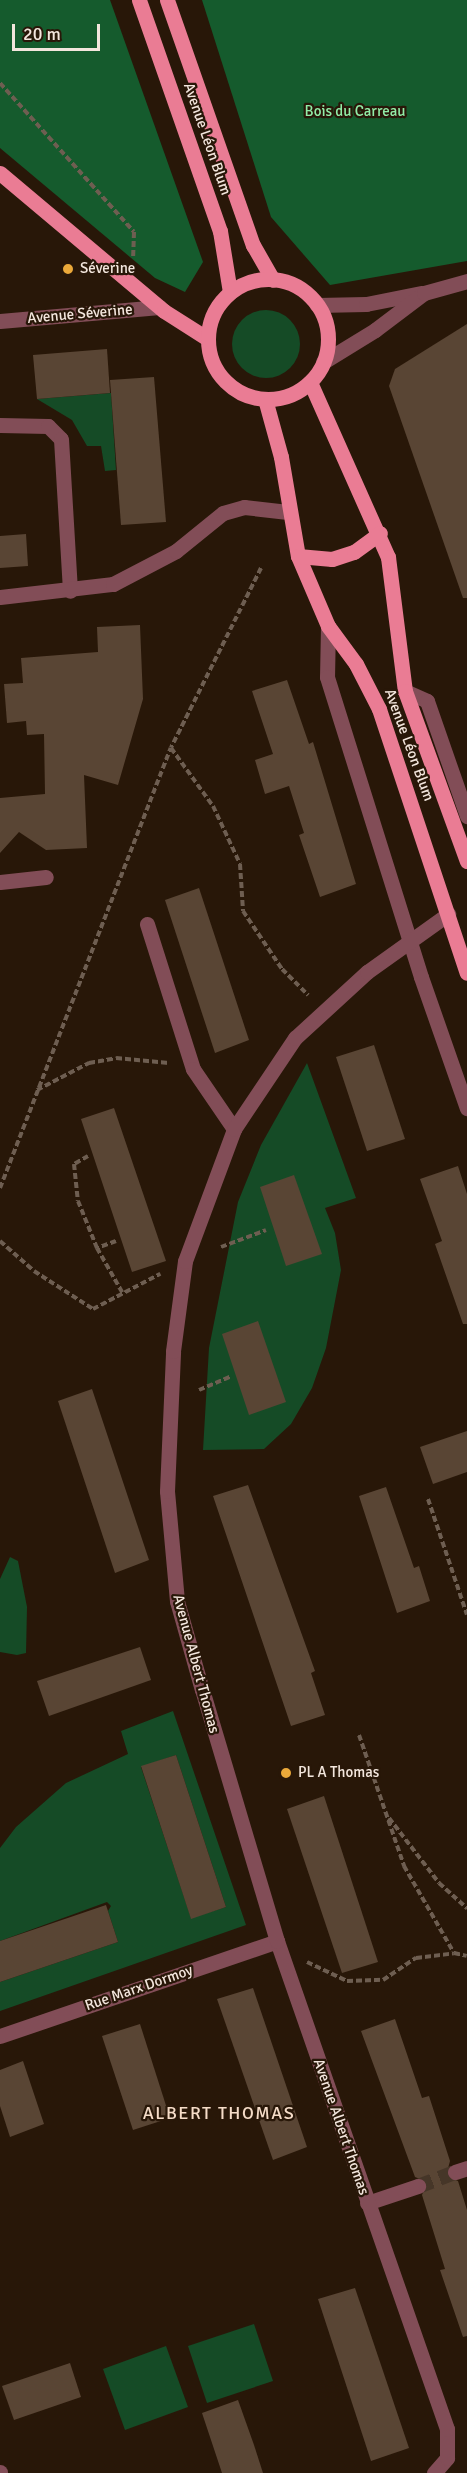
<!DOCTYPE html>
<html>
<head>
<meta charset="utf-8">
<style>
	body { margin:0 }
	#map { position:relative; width:467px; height:2473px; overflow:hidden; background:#281708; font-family:Signika,sans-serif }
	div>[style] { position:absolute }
	.green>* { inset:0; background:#154b26 }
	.round { border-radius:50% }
	.forest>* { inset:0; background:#155b2d }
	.building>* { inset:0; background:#594534 }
	.minor-tunnel>* { height:15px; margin-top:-7.5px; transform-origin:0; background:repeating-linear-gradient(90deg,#463628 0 15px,transparent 0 23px) }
	.path>* { height:4px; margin-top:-2px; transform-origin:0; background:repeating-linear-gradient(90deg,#6e5e51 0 6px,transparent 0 9px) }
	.minor>* { height:15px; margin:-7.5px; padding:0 7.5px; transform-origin:7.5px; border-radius:7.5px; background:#824d57 }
	.major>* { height:15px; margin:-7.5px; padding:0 7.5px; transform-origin:7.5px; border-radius:7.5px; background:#ea7c94 }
	.major>.ring { margin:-7.5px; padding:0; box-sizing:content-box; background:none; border:15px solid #ea7c94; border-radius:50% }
	.dots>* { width:16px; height:16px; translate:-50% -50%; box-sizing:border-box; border:3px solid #281708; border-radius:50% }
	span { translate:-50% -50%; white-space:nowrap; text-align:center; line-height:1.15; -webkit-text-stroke:4.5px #281708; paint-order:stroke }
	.park-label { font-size:15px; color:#91eda7 }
	.street-label { font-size:15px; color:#f3e6dd }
	.poi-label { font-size:15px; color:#f3e6dd }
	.left { translate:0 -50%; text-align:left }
	.quarter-label { font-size:18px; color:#f5dcc8; letter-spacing:1.5px }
	.scale { position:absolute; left:12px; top:24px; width:88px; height:27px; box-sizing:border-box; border:3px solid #f3e6dd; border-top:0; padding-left:8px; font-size:18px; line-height:21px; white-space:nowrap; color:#f3e6dd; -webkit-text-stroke:4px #281708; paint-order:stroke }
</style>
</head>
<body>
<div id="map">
	<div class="green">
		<i class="round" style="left:232px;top:310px;width:68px;height:68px"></i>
		<i style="clip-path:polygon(111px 393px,116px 470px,105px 471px,101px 446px,87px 446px,72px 420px,37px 399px)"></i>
		<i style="clip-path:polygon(307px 1063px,356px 1198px,325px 1208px,335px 1233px,341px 1270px,326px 1348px,312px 1388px,291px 1424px,264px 1449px,203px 1450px,209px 1348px,238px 1202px,261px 1145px)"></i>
		<i style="clip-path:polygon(10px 1557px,18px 1561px,27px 1607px,26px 1653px,17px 1655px,0 1652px,0 1579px)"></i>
		<i style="clip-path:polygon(evenodd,173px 1711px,246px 1925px,0 2011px,0 1982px,118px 1942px,108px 1911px,111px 1906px,107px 1902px,0 1941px,0 1848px,16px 1827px,66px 1783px,128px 1754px,121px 1731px,173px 1711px,176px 1755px,226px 1907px,191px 1918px,141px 1767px,176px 1755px)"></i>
		<i style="clip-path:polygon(254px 2324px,273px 2381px,207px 2403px,188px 2346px)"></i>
		<i style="clip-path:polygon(166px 2346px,188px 2407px,125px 2430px,103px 2369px)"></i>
	</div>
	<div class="forest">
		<i style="clip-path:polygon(0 0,110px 0,203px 262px,185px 292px,155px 278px,0 148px)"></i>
		<i style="clip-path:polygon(202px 0,467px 0,467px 261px,330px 285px,271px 217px)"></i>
	</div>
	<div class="building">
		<i style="clip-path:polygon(467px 324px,467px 598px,463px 598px,389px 386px,395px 369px)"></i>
		<i style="clip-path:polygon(107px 349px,110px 393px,37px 399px,33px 355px)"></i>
		<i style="clip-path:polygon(154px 377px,166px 522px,121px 525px,110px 380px)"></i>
		<i style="clip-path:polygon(26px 534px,28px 566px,0 568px,0 536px)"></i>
		<i style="clip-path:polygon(140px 625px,143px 699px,118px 785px,84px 775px,87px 848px,46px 850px,19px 832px,0 853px,0 798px,45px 794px,44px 734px,27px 735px,26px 721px,7px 723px,4px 684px,23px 683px,21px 658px,98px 652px,97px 627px)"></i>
		<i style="clip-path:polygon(287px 680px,309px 744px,313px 742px,356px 884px,320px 897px,299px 835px,304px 833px,289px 786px,265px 794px,255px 760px,273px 754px,252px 691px)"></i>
		<i style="clip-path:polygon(199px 888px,249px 1040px,215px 1053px,165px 900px)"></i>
		<i style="clip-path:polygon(374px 1045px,405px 1139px,367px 1151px,336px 1057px)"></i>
		<i style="clip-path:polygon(114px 1108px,166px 1261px,132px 1272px,81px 1119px)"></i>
		<i style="clip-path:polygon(458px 1166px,467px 1194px,467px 1324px,463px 1324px,435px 1244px,442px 1241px,420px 1179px)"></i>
		<i style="clip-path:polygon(294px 1175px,322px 1254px,286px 1266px,260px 1187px)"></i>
		<i style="clip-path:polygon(258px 1321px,286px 1402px,249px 1415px,222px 1334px)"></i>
		<i style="clip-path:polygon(92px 1389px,149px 1560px,115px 1573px,58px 1401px)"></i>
		<i style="clip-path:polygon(467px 1431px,467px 1472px,433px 1484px,420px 1447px)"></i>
		<i style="clip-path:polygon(248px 1485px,315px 1671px,311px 1673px,325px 1715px,291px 1726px,213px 1496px)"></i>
		<i style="clip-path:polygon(386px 1487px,414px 1568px,419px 1566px,430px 1601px,397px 1613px,359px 1496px)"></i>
		<i style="clip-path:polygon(140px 1647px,151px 1680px,49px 1716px,37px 1681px)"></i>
		<i style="clip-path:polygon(176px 1755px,226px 1907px,191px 1919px,141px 1766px)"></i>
		<i style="clip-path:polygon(324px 1796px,378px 1962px,342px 1973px,287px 1809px)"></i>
		<i style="clip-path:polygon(106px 1905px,118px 1942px,0 1982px,0 1941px)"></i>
		<i style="clip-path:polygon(253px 1988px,307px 2147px,273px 2160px,217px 1999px)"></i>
		<i style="clip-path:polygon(395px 2019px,422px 2098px,429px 2096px,450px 2161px,446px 2176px,458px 2181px,467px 2210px,467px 2336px,463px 2337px,440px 2270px,445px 2269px,422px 2195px,427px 2182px,415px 2177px,361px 2031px)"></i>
		<i style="clip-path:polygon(140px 2024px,170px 2118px,133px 2130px,102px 2036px)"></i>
		<i style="clip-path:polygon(23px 2061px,44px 2124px,10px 2137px,0 2106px,0 2070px)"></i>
		<i style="clip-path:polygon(355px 2288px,409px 2448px,371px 2461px,318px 2299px)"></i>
		<i style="clip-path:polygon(70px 2363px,81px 2397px,14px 2420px,2px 2386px)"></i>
		<i style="clip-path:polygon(238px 2400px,254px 2445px,263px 2473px,222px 2473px,202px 2413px)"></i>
	</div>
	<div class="minor-tunnel">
		<i style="left:418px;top:2186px;width:40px;rotate:-21deg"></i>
	</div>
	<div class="path">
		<i style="left:0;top:83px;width:200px;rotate:48deg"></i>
		<i style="left:134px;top:232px;width:24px;rotate:92deg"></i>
		<i style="left:261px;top:568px;width:201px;rotate:116.6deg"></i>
		<i style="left:171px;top:748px;width:72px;rotate:54.1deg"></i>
		<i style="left:213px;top:806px;width:64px;rotate:65deg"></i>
		<i style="left:240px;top:864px;width:47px;rotate:86.3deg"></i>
		<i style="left:243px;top:911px;width:70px;rotate:56.1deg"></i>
		<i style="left:282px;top:969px;width:37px;rotate:45deg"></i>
		<i style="left:37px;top:1090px;width:59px;rotate:-27.4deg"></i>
		<i style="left:89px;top:1063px;width:27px;rotate:-10deg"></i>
		<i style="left:116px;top:1058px;width:53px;rotate:5.4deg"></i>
		<i style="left:88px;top:1156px;width:16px;rotate:150deg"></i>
		<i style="left:74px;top:1164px;width:37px;rotate:84deg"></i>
		<i style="left:78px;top:1201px;width:51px;rotate:68deg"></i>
		<i style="left:0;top:1188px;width:472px;rotate:-68.8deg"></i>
		<i style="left:0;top:1241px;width:45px;rotate:41.4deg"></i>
		<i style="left:34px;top:1271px;width:70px;rotate:32.8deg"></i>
		<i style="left:93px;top:1309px;width:76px;rotate:-27.6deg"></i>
		<i style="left:116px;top:1241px;width:20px;rotate:160deg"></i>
		<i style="left:97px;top:1248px;width:51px;rotate:60.4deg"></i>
		<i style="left:221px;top:1247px;width:48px;rotate:-20.7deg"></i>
		<i style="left:199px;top:1390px;width:34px;rotate:-23deg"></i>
		<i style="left:428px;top:1499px;width:122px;rotate:71.4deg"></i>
		<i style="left:359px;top:1735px;width:139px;rotate:71deg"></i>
		<i style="left:404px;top:1866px;width:100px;rotate:60.1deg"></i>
		<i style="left:389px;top:1818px;width:82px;rotate:52.4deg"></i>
		<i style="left:439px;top:1883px;width:38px;rotate:42deg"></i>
		<i style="left:307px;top:1962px;width:44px;rotate:25.4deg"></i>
		<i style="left:347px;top:1981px;width:36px;rotate:-2deg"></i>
		<i style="left:383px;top:1980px;width:40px;rotate:-34deg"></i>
		<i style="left:416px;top:1958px;width:38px;rotate:-7deg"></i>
		<i style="left:454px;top:1953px;width:13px;rotate:13deg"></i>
	</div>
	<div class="minor">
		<i style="left:317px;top:305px;width:49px;rotate:-1.2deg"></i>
		<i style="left:366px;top:304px;width:56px;rotate:-11.3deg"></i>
		<i style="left:0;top:321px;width:160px;rotate:-5deg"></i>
		<i style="left:323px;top:362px;width:61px;rotate:-31.6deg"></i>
		<i style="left:375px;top:330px;width:61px;rotate:-37.1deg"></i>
		<i style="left:424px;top:293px;width:45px;rotate:-15.6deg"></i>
		<i style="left:0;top:425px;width:48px;rotate:1.2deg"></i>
		<i style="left:48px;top:426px;width:18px;rotate:45deg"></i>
		<i style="left:61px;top:439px;width:152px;rotate:86.6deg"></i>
		<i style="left:0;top:597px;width:114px;rotate:-6.6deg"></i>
		<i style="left:113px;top:584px;width:71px;rotate:-27.6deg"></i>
		<i style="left:176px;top:551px;width:60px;rotate:-39deg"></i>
		<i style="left:223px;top:513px;width:22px;rotate:-16deg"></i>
		<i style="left:244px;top:507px;width:44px;rotate:6.5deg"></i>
		<i style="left:328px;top:626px;width:51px;rotate:91.1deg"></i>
		<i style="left:327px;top:677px;width:314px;rotate:72.6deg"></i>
		<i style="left:421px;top:977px;width:139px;rotate:70.7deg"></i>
		<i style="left:405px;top:691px;width:24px;rotate:24deg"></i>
		<i style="left:427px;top:701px;width:122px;rotate:70.8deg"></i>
		<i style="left:0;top:882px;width:46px;rotate:-6.2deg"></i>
		<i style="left:147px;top:924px;width:152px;rotate:72.4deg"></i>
		<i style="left:193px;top:1069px;width:73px;rotate:55.7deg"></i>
		<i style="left:0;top:2036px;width:293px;rotate:-18.9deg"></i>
		<i style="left:455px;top:2172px;width:13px;rotate:-18deg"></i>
		<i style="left:367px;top:2203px;width:54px;rotate:-18.4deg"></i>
		<i style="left:0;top:2472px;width:1px;rotate:90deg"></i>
		<i style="left:434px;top:2473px;width:20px;rotate:-49deg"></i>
		<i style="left:447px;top:2458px;width:29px;rotate:-90deg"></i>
		<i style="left:447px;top:2429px;width:517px;rotate:-109.21deg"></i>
		<i style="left:277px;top:1941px;width:262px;rotate:-106.6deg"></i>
		<i style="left:202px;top:1690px;width:92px;rotate:-105.7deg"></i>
		<i style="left:177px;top:1601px;width:110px;rotate:-95.2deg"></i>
		<i style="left:167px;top:1491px;width:140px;rotate:-87.5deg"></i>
		<i style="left:173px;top:1351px;width:91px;rotate:-82.4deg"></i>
		<i style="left:185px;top:1261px;width:141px;rotate:-69.6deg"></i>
		<i style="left:234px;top:1129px;width:110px;rotate:-56.2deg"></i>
		<i style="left:295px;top:1038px;width:98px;rotate:-42.5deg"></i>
		<i style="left:367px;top:972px;width:100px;rotate:-35.6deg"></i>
	</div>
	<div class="major">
		<i style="left:139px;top:0;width:245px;rotate:70.7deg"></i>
		<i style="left:220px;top:231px;width:62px;rotate:80.7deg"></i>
		<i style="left:167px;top:0;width:260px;rotate:70.7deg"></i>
		<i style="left:253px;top:245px;width:40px;rotate:60.3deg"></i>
		<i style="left:0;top:173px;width:214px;rotate:40.1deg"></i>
		<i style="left:164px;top:311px;width:52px;rotate:32.5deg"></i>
		<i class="ring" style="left:208px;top:279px;width:105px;height:105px"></i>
		<i style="left:310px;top:382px;width:192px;rotate:66deg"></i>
		<i style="left:388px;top:557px;width:135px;rotate:82.8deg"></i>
		<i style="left:405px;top:691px;width:181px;rotate:70deg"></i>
		<i style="left:265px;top:399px;width:60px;rotate:74.6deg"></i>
		<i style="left:281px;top:457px;width:100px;rotate:80.3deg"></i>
		<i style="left:298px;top:556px;width:76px;rotate:66.8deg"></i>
		<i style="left:328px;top:626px;width:47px;rotate:53.6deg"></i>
		<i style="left:356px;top:664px;width:51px;rotate:62.9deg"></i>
		<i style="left:379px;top:709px;width:278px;rotate:71.6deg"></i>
		<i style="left:298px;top:556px;width:34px;rotate:5deg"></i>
		<i style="left:332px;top:559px;width:23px;rotate:-18deg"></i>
		<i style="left:354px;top:552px;width:32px;rotate:-36deg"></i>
	</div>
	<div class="dots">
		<i style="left:68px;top:269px;background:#eba93a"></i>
		<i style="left:286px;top:1773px;background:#eba93a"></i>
	</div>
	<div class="park-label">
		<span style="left:355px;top:112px">Bois du Carreau</span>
	</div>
	<div class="street-label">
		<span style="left:207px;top:139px;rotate:71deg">Avenue Léon Blum</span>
		<span style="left:80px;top:314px;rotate:-5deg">Avenue Séverine</span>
		<span style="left:409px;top:745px;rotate:70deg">Avenue Léon Blum</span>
		<span style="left:196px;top:1664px;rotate:75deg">Avenue Albert Thomas</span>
		<span style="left:139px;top:1988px;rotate:-19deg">Rue Marx Dormoy</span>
		<span style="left:341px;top:2127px;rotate:71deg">Avenue Albert Thomas</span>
	</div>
	<div class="poi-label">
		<span class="left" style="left:80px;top:269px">Séverine</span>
		<span class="left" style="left:298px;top:1773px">PL A Thomas</span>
	</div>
	<div class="quarter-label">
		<span style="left:219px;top:2113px">ALBERT THOMAS</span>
	</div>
	<div class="scale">20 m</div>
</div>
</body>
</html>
